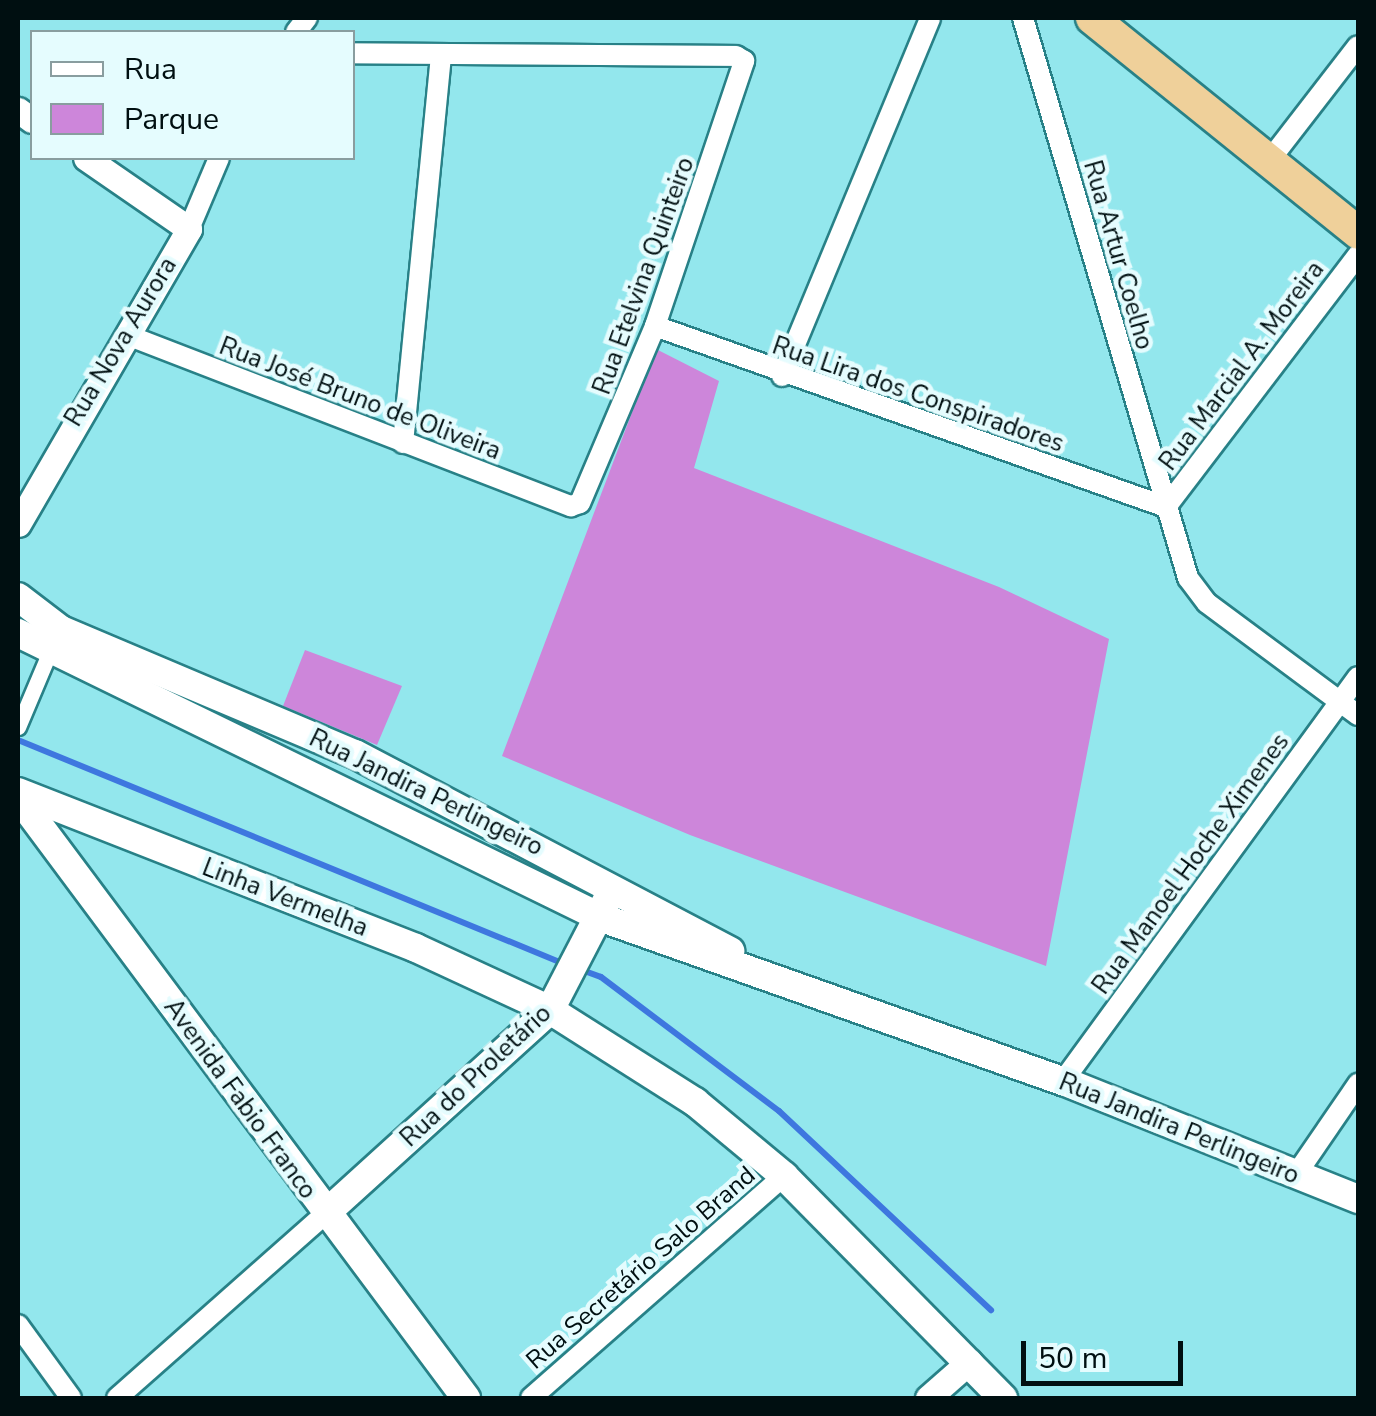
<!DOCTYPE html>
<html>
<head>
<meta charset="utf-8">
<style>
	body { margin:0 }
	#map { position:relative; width:1376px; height:1416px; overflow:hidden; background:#93e7ed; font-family:"Nunito Sans",sans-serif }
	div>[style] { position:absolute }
	.green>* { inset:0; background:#cd86da }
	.stream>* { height:6px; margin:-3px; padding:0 3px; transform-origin:3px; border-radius:3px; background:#3e77df }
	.roads { filter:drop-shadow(2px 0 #288187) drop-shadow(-2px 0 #288187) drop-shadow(0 2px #288187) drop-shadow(0 -2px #288187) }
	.pedestrian>* { height:15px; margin:-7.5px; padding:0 7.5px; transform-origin:7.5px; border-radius:7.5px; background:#fff }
	.minor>* { height:20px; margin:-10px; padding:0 10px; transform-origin:10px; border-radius:10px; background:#fff }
	.tertiary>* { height:25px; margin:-12.5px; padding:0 12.5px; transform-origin:12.5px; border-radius:12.5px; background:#fff }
	.secondary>* { height:28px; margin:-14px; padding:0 14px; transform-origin:14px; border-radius:14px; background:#fff }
	.trunk>* { height:32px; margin:-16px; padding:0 16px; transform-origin:16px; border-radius:16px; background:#efd09a }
	span { translate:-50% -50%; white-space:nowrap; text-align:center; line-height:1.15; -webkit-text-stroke:9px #e5fcfe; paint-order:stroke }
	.street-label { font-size:25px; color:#000f11 }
	.frame { position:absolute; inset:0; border:20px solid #000f11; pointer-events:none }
	.legend { position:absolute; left:30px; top:30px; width:325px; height:130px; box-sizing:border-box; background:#e5fcfe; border:2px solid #899d9f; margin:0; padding:12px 18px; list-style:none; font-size:30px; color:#000f11 }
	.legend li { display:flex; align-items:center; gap:20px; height:50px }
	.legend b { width:50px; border:2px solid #899d9f }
	.scale { position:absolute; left:1021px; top:1341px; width:162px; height:45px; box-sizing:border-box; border:5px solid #000f11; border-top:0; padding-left:12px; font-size:30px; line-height:35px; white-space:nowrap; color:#000f11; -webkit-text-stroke:8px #e5fcfe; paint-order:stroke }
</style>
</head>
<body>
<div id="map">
	<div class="green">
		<i style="clip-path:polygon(656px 349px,719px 381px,694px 468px,999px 587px,1109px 639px,1046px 966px,690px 835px,502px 756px)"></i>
		<i style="clip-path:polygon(305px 650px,402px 686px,377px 745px,283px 706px)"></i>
	</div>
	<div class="stream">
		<i style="left:18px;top:740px;width:593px;rotate:22.29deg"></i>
		<i style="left:579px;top:969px;width:23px;rotate:20deg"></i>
		<i style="left:601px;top:977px;width:223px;rotate:37deg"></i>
		<i style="left:779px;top:1111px;width:291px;rotate:43.2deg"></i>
	</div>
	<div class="roads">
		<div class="pedestrian">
			<i style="left:18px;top:727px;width:85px;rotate:-67.1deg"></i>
		</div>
		<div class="minor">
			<i style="left:1023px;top:18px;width:584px;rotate:73.58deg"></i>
			<i style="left:1188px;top:578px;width:31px;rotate:53deg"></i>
			<i style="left:1207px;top:603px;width:188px;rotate:36.6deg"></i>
			<i style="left:296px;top:32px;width:18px;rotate:-52deg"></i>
			<i style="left:1269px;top:161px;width:145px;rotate:-52.3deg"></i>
			<i style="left:189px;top:229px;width:77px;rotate:-67.1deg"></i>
			<i style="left:655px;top:326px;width:542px;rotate:19.5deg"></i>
			<i style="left:127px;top:335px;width:476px;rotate:21.1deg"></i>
			<i style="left:571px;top:506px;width:9px;rotate:-18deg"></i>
			<i style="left:580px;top:503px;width:192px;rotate:-67deg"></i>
			<i style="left:655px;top:326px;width:280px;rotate:-71.4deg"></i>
			<i style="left:744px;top:61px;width:9px;rotate:-148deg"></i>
			<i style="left:736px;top:56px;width:384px;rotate:-179.6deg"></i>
			<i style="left:782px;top:376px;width:387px;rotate:-67.5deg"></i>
			<i style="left:403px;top:443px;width:390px;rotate:-84.4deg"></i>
			<i style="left:1166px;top:507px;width:317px;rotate:-52.7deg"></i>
			<i style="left:1063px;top:1081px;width:500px;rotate:-53.86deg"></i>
			<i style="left:1295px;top:1176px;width:112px;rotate:-55.6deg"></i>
			<i style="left:18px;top:1325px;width:90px;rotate:54deg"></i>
			<i style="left:117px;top:1398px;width:278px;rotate:-41.5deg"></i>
			<i style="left:531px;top:1398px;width:337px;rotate:-41.3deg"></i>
		</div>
		<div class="tertiary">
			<i style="left:18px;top:110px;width:17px;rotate:36deg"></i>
			<i style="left:18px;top:524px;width:341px;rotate:-59.9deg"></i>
			<i style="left:189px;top:229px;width:125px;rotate:-145.4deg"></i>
			<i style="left:928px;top:1398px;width:55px;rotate:-41.3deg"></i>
		</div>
		<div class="secondary">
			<i style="left:18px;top:597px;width:54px;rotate:37.5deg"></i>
			<i style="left:61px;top:630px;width:319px;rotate:22.9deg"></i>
			<i style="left:355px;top:754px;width:424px;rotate:27.7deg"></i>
			<i style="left:18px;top:633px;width:650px;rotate:26.01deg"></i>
			<i style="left:602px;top:918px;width:489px;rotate:19.5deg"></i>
			<i style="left:1063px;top:1081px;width:318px;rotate:21.8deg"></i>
			<i style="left:18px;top:792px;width:427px;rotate:21.4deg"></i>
			<i style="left:416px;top:948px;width:148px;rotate:24.8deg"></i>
			<i style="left:550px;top:1010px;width:172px;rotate:32.4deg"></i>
			<i style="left:695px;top:1102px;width:116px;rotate:39.7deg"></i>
			<i style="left:784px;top:1176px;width:312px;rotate:45.4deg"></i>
			<i style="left:18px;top:797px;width:750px;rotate:53.3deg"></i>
			<i style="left:325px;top:1214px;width:304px;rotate:-42.2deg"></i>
			<i style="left:550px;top:1010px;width:124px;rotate:-62.6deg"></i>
		</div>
		<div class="trunk">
			<i style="left:1092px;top:18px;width:342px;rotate:38.9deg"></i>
		</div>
	</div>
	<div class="street-label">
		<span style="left:1118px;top:255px;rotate:74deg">Rua Artur Coelho</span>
		<span style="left:644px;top:276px;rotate:-70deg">Rua Etelvina Quinteiro</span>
		<span style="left:121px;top:342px;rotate:-59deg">Rua Nova Aurora</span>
		<span style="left:1242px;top:366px;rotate:-53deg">Rua Marcial A. Moreira</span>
		<span style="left:918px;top:395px;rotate:19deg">Rua Lira dos Conspiradores</span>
		<span style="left:360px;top:399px;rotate:21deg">Rua José Bruno de Oliveira</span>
		<span style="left:426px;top:793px;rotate:26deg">Rua Jandira Perlingeiro</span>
		<span style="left:1191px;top:864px;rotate:-54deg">Rua Manoel Hoche Ximenes</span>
		<span style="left:285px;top:898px;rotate:21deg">Linha Vermelha</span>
		<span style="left:476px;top:1076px;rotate:-43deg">Rua do Proletário</span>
		<span style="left:240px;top:1099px;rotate:54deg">Avenida Fabio Franco</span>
		<span style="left:1179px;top:1129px;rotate:22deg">Rua Jandira Perlingeiro</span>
		<span style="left:641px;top:1268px;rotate:-41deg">Rua Secretário Salo Brand</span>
	</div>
	<div class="frame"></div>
	<ul class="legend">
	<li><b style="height:12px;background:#fff"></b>Rua</li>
	<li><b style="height:28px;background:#cd86da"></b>Parque</li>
	</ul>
	<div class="scale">50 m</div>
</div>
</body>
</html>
